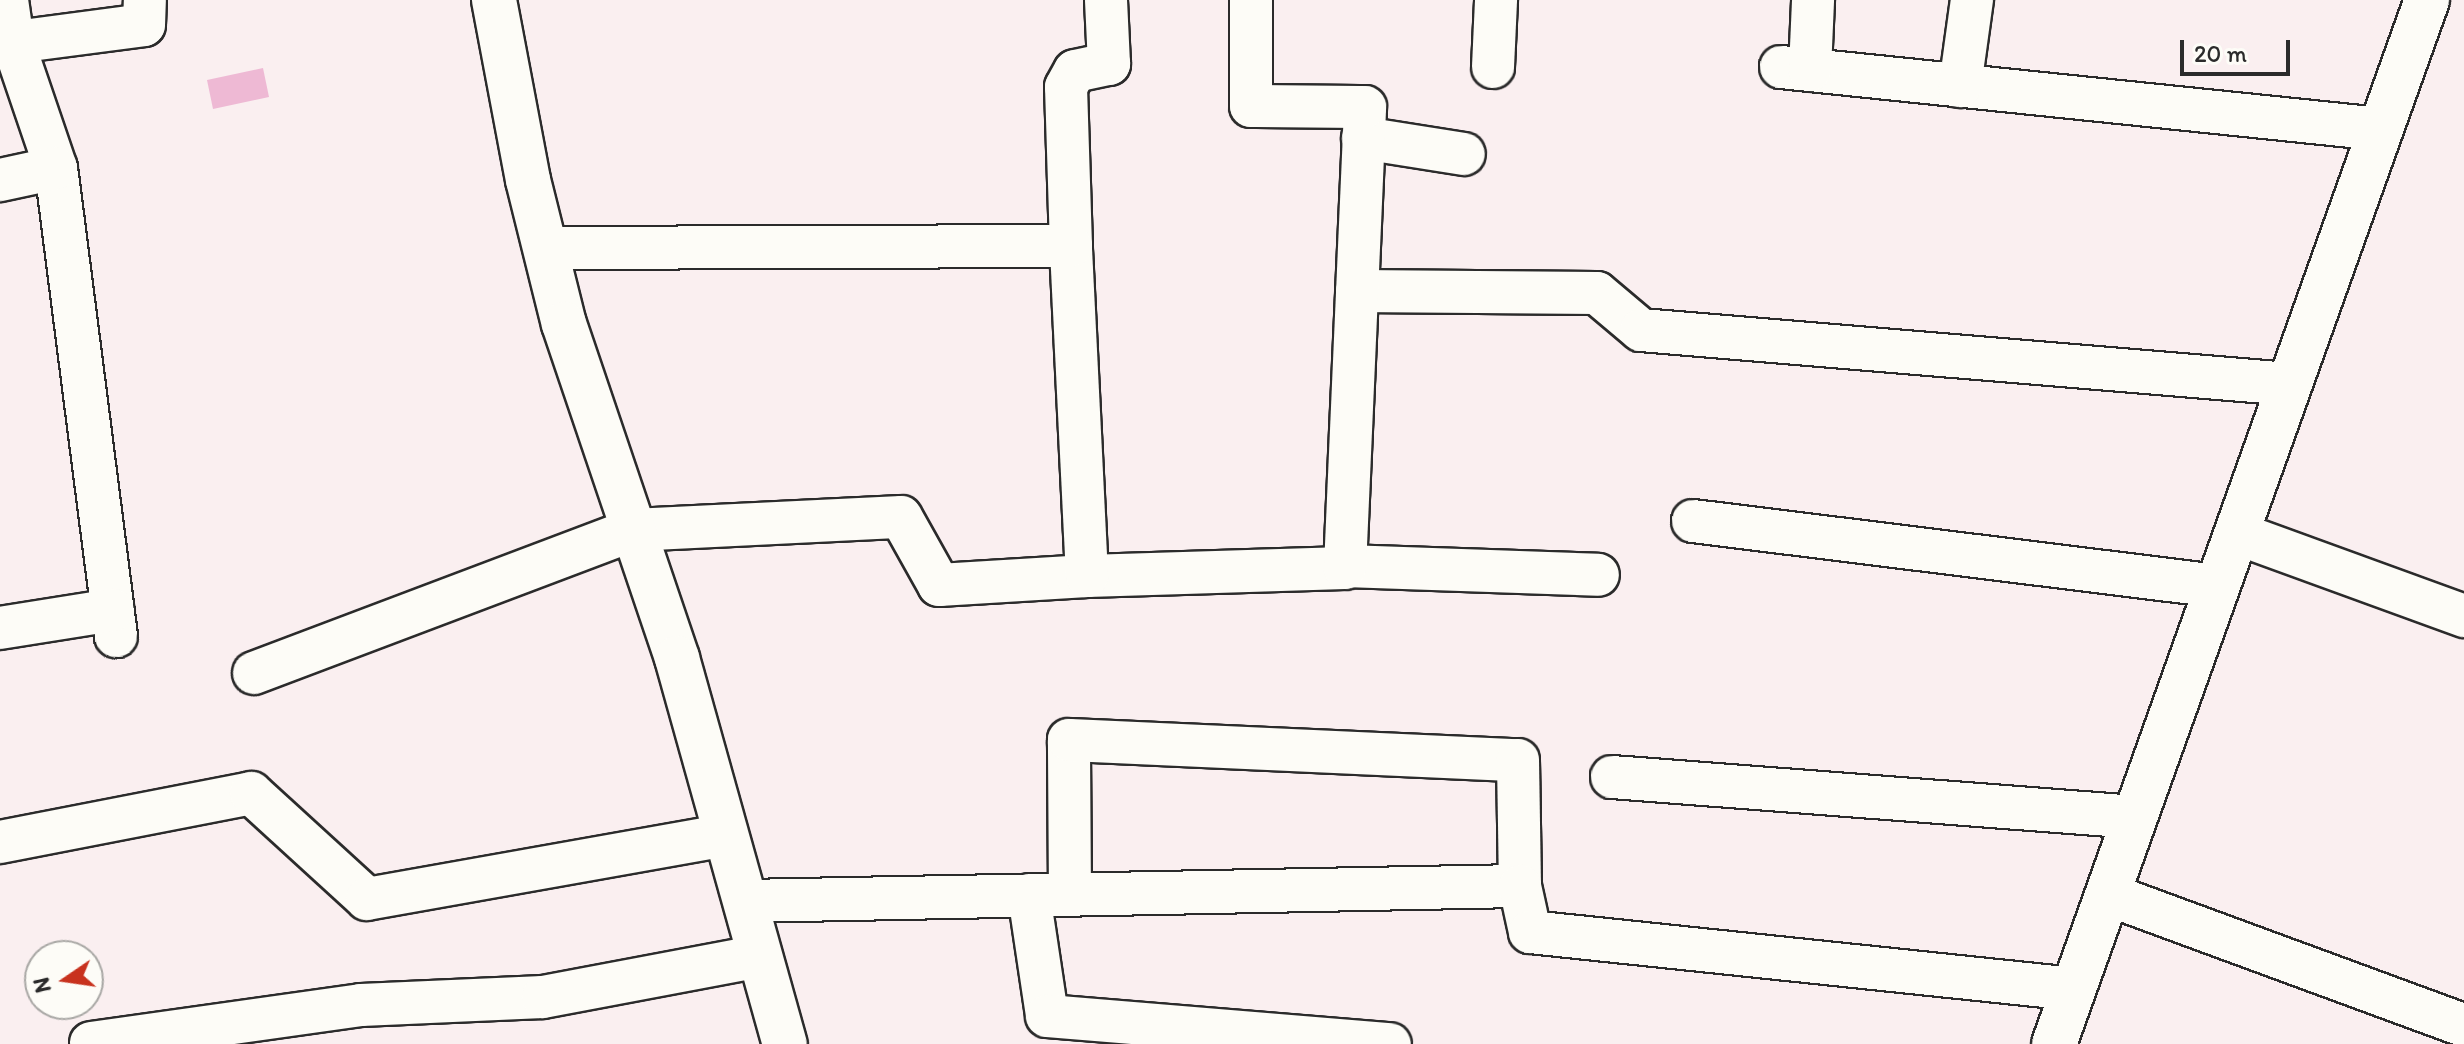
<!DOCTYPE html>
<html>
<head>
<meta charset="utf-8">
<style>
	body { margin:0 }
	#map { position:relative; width:2464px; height:1044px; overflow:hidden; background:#faeff0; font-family:Itim,sans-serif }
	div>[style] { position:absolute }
	.building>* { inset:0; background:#eeb9d4 }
	.roads { filter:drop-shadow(2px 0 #2b2b2b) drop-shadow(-2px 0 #2b2b2b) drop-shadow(0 2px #2b2b2b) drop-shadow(0 -2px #2b2b2b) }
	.minor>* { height:42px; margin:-21px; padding:0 21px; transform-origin:21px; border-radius:21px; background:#fdfcf7 }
	.tertiary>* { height:44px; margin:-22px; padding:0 22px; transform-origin:22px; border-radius:22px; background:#fdfcf7 }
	span { translate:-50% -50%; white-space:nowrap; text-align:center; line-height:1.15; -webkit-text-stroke:7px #fdfcf7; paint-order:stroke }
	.north { position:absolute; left:24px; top:940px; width:80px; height:80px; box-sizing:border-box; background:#fdfcf7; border:2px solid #a9a8a5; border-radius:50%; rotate:257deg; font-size:22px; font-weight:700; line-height:32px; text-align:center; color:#2b2b2b }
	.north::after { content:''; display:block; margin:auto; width:28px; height:36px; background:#c8321e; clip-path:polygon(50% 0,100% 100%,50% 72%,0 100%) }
	.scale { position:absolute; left:2180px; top:40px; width:110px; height:36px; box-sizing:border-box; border:4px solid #2b2b2b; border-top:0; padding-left:10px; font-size:24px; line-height:28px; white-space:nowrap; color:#2b2b2b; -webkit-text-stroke:6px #fdfcf7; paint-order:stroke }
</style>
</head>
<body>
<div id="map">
	<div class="building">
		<i style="clip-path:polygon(263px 68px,269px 97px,213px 109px,207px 80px)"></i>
	</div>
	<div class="roads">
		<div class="minor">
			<i style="left:7px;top:0;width:42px;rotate:81.9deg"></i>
			<i style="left:13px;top:42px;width:133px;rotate:71.2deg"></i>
			<i style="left:56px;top:168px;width:472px;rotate:82.7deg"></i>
			<i style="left:0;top:44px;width:145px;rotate:-7.5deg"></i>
			<i style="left:144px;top:25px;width:25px;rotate:-88deg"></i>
			<i style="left:1493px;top:67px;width:67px;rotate:-87.4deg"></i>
			<i style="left:1781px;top:67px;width:602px;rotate:5.91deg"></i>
			<i style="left:1810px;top:70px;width:70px;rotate:-87.5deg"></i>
			<i style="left:1960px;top:86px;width:87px;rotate:-82.1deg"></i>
			<i style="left:1363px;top:138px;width:102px;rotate:9deg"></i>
			<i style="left:0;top:180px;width:57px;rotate:-12.1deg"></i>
			<i style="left:1071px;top:246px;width:159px;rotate:-91.8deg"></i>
			<i style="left:1066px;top:87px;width:18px;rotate:-61deg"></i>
			<i style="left:1075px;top:71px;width:35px;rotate:-12deg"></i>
			<i style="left:1109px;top:64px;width:64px;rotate:-92.7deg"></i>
			<i style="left:1357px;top:291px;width:240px;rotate:0.5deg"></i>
			<i style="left:1597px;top:293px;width:57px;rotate:40.1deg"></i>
			<i style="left:1641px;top:330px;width:650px;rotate:4.76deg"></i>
			<i style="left:1693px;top:521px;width:528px;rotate:7.07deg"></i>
			<i style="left:2236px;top:533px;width:243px;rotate:20deg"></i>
			<i style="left:1345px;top:566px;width:253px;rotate:2deg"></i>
			<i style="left:1087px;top:576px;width:258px;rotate:-1.8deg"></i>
			<i style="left:1345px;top:568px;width:461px;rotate:-87.5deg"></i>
			<i style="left:1365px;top:107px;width:114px;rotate:-179.5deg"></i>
			<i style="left:1251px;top:106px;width:106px;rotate:-90deg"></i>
			<i style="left:0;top:628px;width:114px;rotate:-9.1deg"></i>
			<i style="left:254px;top:673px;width:405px;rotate:-20.7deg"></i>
			<i style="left:633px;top:530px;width:268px;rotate:-2.8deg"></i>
			<i style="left:901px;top:517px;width:78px;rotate:60.8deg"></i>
			<i style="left:939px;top:585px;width:148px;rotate:-3.5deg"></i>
			<i style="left:1087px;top:576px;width:330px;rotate:-92.8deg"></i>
			<i style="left:1071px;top:246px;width:526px;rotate:179.78deg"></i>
			<i style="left:1612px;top:777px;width:525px;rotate:4.37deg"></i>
			<i style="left:0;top:842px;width:256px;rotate:-11deg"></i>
			<i style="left:251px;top:793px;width:157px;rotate:42.4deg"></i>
			<i style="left:367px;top:899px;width:365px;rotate:-10.1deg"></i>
			<i style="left:1070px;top:894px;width:154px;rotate:-90.4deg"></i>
			<i style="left:1069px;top:740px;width:449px;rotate:2.6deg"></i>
			<i style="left:1518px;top:760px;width:126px;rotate:89.1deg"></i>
			<i style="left:2107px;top:894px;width:380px;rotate:20.2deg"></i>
			<i style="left:1029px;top:895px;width:122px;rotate:81.5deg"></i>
			<i style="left:1047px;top:1016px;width:344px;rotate:4.7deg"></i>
			<i style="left:745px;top:901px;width:775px;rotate:-1.11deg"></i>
			<i style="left:1520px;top:886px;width:47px;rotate:77.7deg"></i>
			<i style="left:1530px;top:932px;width:546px;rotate:5.99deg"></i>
			<i style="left:91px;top:1043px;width:273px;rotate:-8deg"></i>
			<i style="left:361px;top:1005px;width:182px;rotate:-2.5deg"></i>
			<i style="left:543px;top:997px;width:221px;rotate:-10.7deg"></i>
		</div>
		<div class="tertiary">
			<i style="left:494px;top:0;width:183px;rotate:79.3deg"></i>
			<i style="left:528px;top:180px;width:148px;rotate:76deg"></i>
			<i style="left:564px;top:324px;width:353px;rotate:71.3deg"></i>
			<i style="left:677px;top:658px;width:401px;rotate:74.4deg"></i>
			<i style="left:2054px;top:1044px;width:1109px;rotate:-70.34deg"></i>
		</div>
	</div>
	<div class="north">N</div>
	<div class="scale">20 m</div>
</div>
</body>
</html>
